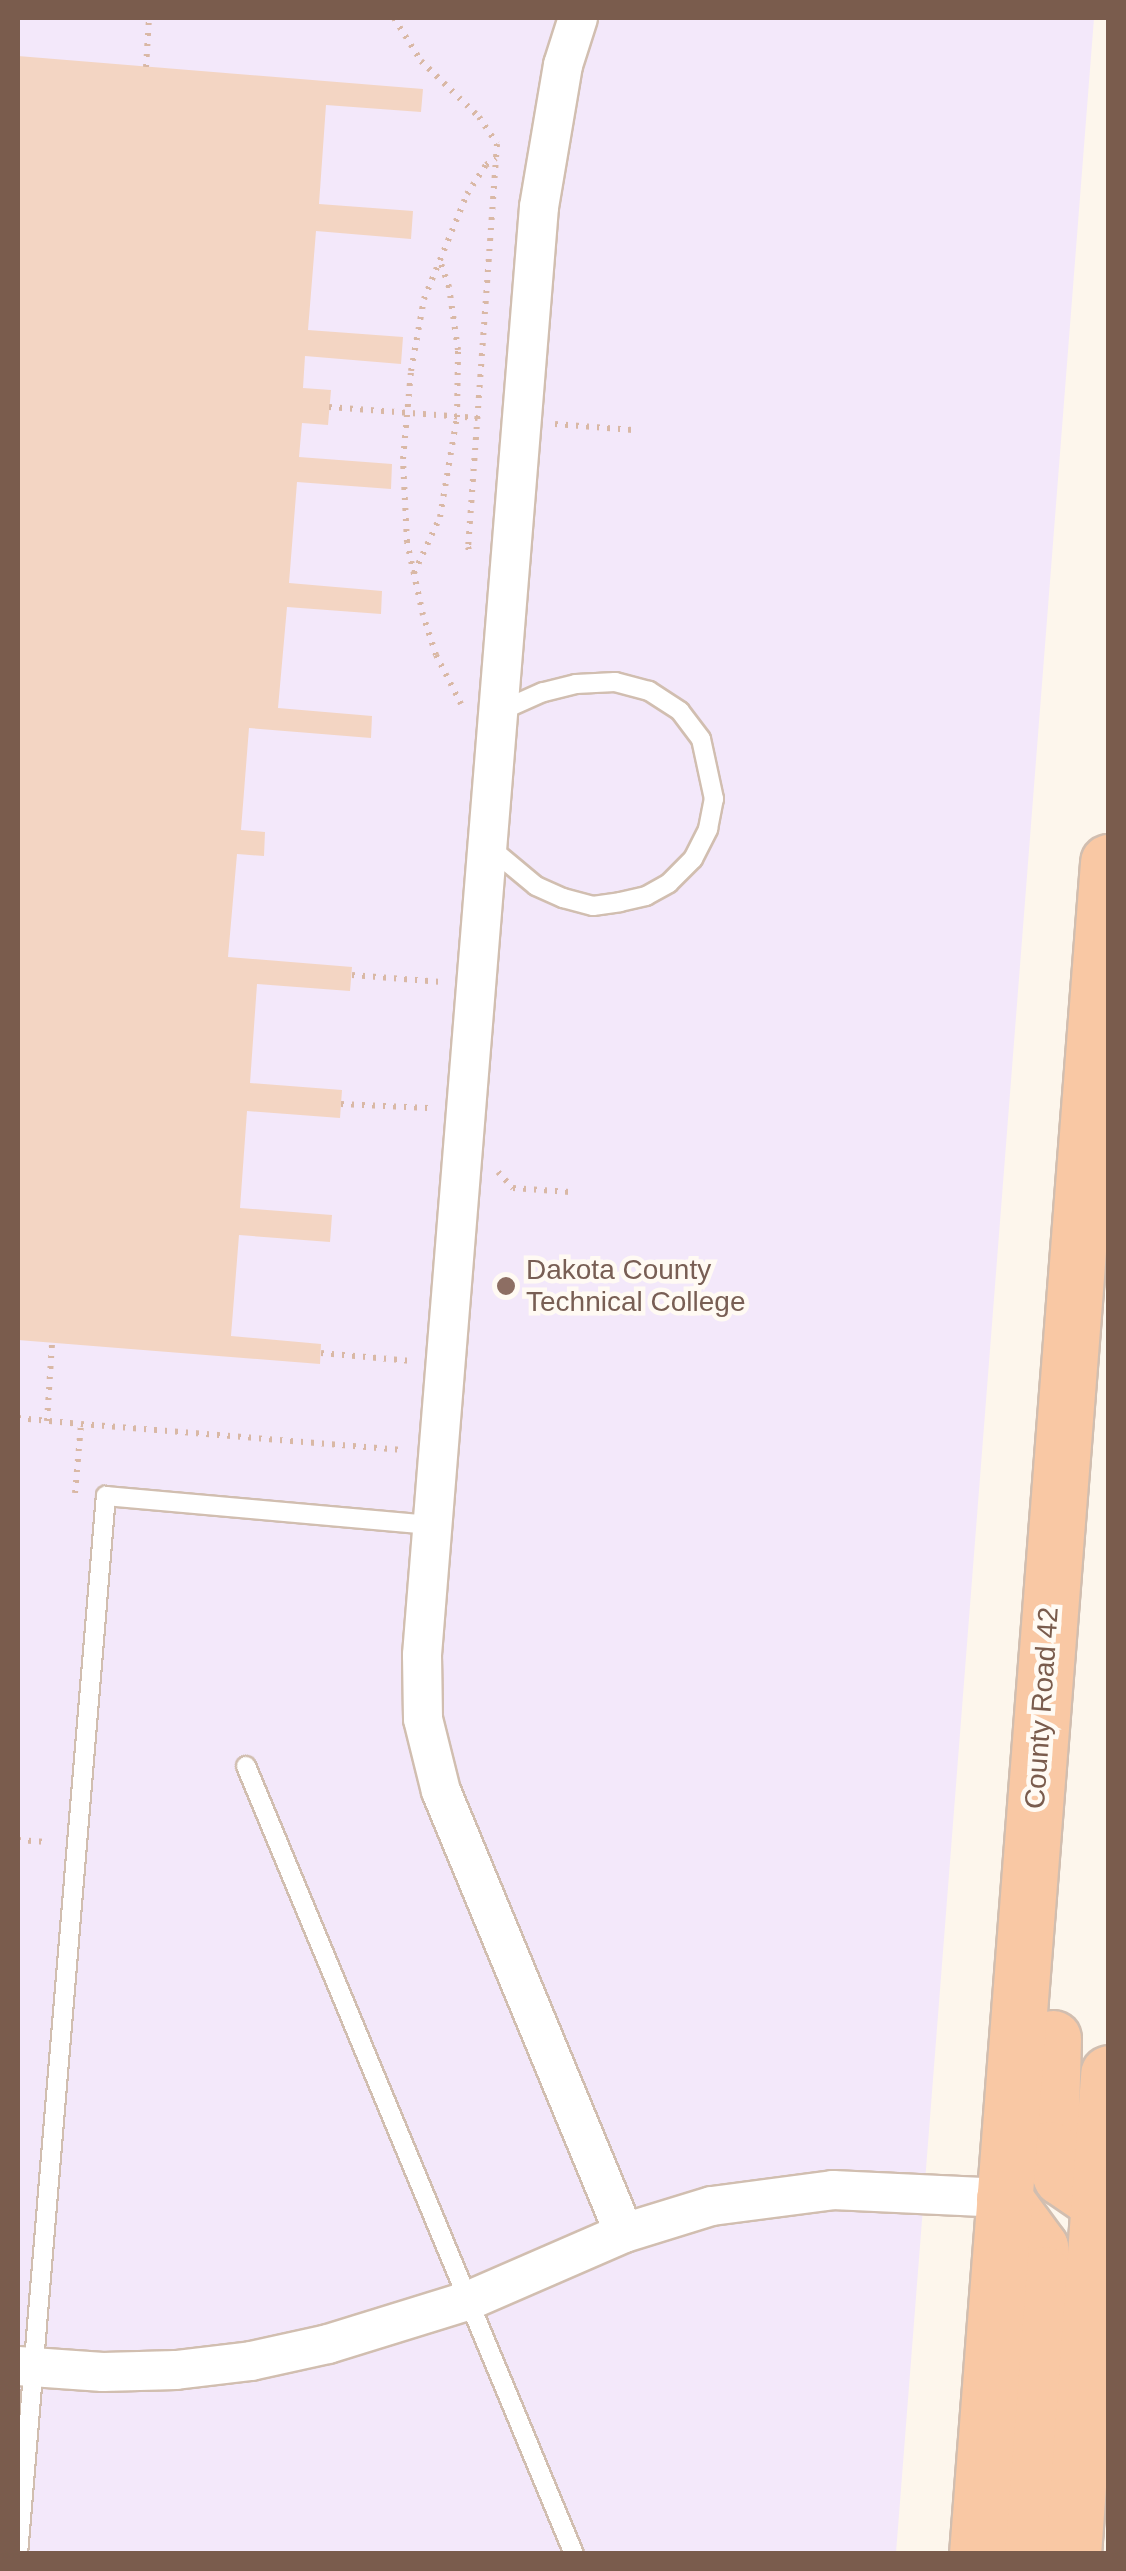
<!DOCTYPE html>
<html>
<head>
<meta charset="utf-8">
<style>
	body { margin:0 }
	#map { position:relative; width:1126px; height:2571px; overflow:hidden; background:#fdf6ec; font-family:Helvetica,sans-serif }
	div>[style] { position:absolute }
	.education>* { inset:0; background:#f3e8fa }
	.building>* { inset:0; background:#f3d5c3 }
	.path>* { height:6px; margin-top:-3px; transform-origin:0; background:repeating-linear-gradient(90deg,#d9b8a5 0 2.5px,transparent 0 10.5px) }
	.roads { filter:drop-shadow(2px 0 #d1beb0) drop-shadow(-2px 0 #d1beb0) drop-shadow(0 2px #d1beb0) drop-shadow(0 -2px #d1beb0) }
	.service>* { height:18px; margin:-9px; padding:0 9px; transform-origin:9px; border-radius:9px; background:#fff }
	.minor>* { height:38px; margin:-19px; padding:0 19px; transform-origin:19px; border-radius:19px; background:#fff }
	.trunk>* { height:55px; margin:-27.5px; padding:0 27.5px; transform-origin:27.5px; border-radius:27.5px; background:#f9c8a4 }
	.dots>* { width:28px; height:28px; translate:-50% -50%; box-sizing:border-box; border:5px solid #fffaf3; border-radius:50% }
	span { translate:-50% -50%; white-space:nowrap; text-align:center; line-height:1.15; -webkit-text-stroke:9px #fffaf3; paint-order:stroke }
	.education-label { font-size:28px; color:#785e54 }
	.left { translate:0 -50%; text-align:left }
	.street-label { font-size:28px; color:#7a5c4d }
	.frame { position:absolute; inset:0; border:20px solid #7a5c4d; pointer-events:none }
</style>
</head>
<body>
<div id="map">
	<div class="education">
		<i style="clip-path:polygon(18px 18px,1094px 18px,896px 2553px,18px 2553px)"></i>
	</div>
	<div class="building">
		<i style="clip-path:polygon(18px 56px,423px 89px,421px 112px,326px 105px,319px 204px,413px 211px,411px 239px,316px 231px,308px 330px,403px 337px,401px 364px,305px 356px,303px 388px,331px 390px,328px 425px,302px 423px,299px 457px,392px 464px,391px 489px,297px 482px,289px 583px,382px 591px,381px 614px,287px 607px,278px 708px,372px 716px,371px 738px,249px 728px,241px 830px,265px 832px,264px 856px,237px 854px,228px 957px,352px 967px,350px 991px,257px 984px,250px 1083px,342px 1090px,340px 1118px,247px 1111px,240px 1208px,332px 1215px,330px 1242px,239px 1235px,231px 1336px,321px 1344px,320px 1364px,18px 1340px)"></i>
	</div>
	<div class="path">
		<i style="left:394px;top:18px;width:51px;rotate:57.9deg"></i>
		<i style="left:421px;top:61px;width:81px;rotate:44deg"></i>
		<i style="left:479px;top:117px;width:32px;rotate:56deg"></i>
		<i style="left:497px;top:144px;width:404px;rotate:94.1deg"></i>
		<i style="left:468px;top:547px;width:10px;rotate:73deg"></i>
		<i style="left:146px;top:67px;width:49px;rotate:-86.5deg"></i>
		<i style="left:329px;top:407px;width:149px;rotate:4.2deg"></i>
		<i style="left:555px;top:424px;width:78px;rotate:4.4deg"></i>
		<i style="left:414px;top:573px;width:62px;rotate:-65.1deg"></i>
		<i style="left:440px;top:517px;width:101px;rotate:-80.4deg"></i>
		<i style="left:457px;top:417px;width:67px;rotate:-89.1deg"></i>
		<i style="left:458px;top:350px;width:64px;rotate:-98.1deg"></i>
		<i style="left:449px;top:287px;width:28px;rotate:-109deg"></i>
		<i style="left:461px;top:704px;width:55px;rotate:-117deg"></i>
		<i style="left:436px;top:655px;width:42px;rotate:-108deg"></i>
		<i style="left:423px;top:615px;width:75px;rotate:-102.4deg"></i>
		<i style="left:407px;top:542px;width:83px;rotate:-92.8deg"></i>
		<i style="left:403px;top:459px;width:88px;rotate:-84.8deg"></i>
		<i style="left:411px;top:371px;width:73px;rotate:-79.8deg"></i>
		<i style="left:424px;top:299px;width:113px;rotate:-67.7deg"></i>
		<i style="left:467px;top:194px;width:35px;rotate:-57deg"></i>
		<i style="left:486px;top:165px;width:12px;rotate:-35deg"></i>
		<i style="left:352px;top:975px;width:90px;rotate:4.4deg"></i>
		<i style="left:341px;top:1104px;width:87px;rotate:2.6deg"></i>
		<i style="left:498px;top:1172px;width:22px;rotate:47deg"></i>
		<i style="left:513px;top:1188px;width:57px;rotate:4deg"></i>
		<i style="left:321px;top:1353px;width:91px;rotate:5deg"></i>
		<i style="left:18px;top:1418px;width:63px;rotate:5.4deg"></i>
		<i style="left:47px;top:1421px;width:78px;rotate:-86.3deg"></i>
		<i style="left:75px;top:1493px;width:69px;rotate:-85deg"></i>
		<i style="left:81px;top:1424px;width:323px;rotate:4.6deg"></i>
		<i style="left:18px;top:1840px;width:29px;rotate:4deg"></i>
	</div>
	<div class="roads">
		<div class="service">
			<i style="left:488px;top:846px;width:62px;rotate:39.8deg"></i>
			<i style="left:536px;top:886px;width:30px;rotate:24deg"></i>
			<i style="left:563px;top:898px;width:31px;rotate:15deg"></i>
			<i style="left:593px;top:906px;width:27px;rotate:-8deg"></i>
			<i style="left:620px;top:902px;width:27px;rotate:-13deg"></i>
			<i style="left:646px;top:896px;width:26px;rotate:-29deg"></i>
			<i style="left:669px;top:883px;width:34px;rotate:-45deg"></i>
			<i style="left:693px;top:859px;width:34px;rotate:-63deg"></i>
			<i style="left:708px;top:829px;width:31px;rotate:-79deg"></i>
			<i style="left:714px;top:799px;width:61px;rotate:-102.2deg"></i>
			<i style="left:701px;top:739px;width:35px;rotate:-127deg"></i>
			<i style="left:680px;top:711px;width:37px;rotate:-147deg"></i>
			<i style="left:649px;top:691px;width:35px;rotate:-165deg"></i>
			<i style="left:615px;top:682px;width:39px;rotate:177deg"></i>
			<i style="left:576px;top:684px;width:34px;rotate:166deg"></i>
			<i style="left:543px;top:692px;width:49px;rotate:156deg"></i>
			<i style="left:246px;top:1766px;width:854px;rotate:67.4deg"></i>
			<i style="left:18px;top:2554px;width:1062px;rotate:-85.25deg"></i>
			<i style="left:106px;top:1496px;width:328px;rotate:5.1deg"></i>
		</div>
		<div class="minor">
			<i style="left:578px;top:18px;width:49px;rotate:107.7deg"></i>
			<i style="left:563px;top:65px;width:144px;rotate:99.6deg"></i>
			<i style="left:539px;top:207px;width:1453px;rotate:94.62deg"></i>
			<i style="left:422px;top:1655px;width:64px;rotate:89.1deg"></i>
			<i style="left:423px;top:1719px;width:74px;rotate:76deg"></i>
			<i style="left:441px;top:1791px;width:478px;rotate:67.5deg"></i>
			<i style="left:18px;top:2366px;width:85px;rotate:4deg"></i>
			<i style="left:103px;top:2372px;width:73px;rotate:-1.6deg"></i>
			<i style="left:176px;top:2370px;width:76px;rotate:-6.8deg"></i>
			<i style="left:251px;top:2361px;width:79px;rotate:-12.4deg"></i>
			<i style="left:328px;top:2344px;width:149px;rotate:-17.2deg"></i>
			<i style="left:470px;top:2300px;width:168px;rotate:-23.5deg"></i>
			<i style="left:624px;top:2233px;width:92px;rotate:-17.1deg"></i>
			<i style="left:712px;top:2206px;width:122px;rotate:-7.5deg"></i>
			<i style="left:833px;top:2190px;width:171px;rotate:2.7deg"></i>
		</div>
		<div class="trunk">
			<i style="left:1053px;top:2038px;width:111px;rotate:91.5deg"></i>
			<i style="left:1050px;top:2149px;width:30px;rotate:69deg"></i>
			<i style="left:1061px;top:2177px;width:46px;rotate:34.4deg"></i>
			<i style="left:1004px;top:2198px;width:61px;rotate:53.7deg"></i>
			<i style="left:1040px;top:2247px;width:27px;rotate:82deg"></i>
			<i style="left:1044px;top:2274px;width:281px;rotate:94.3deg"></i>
			<i style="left:977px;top:2554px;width:1697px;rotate:-85.57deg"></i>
			<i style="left:1073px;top:2554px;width:482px;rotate:-85.8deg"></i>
		</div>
	</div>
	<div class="dots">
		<i style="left:506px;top:1286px;background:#8d6e63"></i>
	</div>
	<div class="education-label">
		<span class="left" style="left:526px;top:1286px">Dakota County<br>Technical College</span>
	</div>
	<div class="street-label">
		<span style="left:1042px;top:1708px;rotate:-86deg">County Road 42</span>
	</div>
	<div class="frame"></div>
</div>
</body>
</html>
